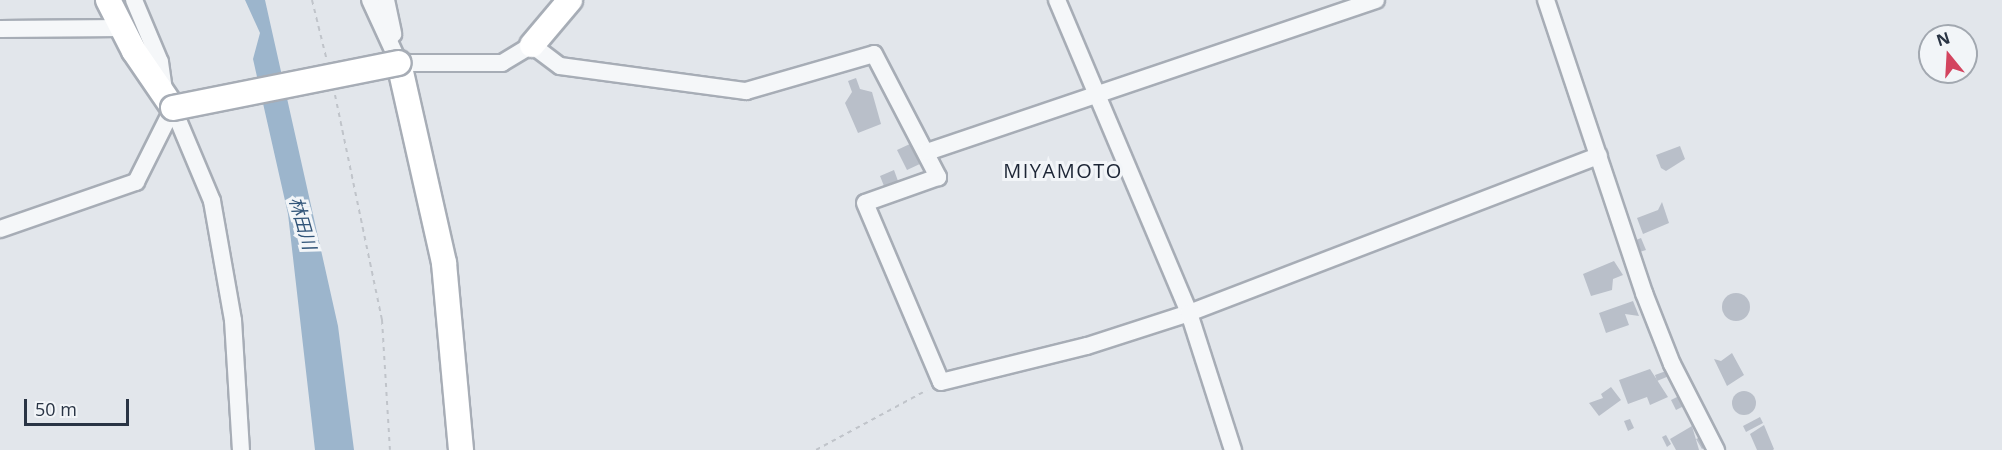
<!DOCTYPE html>
<html>
<head>
<meta charset="utf-8">
<style>
	body { margin:0 }
	#map { position:relative; width:2002px; height:450px; overflow:hidden; background:#e2e6eb; font-family:"Open Sans","Noto Sans JP",sans-serif }
	div>[style] { position:absolute }
	.water>* { inset:0; background:#9cb5cc }
	.building>* { inset:0; background:#b9bfc9 }
	.round { border-radius:50% }
	.path>* { height:2px; margin-top:-1px; transform-origin:0; background:repeating-linear-gradient(90deg,#c0c4ca 0 4.5px,transparent 0 9px) }
	.roads { filter:drop-shadow(2px 0 #a7adb6) drop-shadow(-2px 0 #a7adb6) drop-shadow(0 2px #a7adb6) drop-shadow(0 -2px #a7adb6) }
	.street>* { height:16px; margin:-8px; padding:0 8px; transform-origin:8px; border-radius:8px; background:#f5f7f9 }
	.secondary>* { height:24px; margin:-12px; padding:0 12px; transform-origin:12px; border-radius:12px; background:#fff }
	.bridges { filter:drop-shadow(2px 0 #a7adb6) drop-shadow(-2px 0 #a7adb6) drop-shadow(0 2px #a7adb6) drop-shadow(0 -2px #a7adb6) }
	.secondary-bridge>* { height:24px; margin:-12px; padding:0 12px; transform-origin:12px; border-radius:12px; background:#fff }
	span { translate:-50% -50%; white-space:nowrap; text-align:center; line-height:1.15; -webkit-text-stroke:6px #f2f5f8; paint-order:stroke }
	.water-label { font-size:18px; color:#325579; font-style:italic }
	.quarter-label { font-size:20px; color:#1c2535; letter-spacing:1.5px }
	.north { position:absolute; left:1918px; top:24px; width:60px; height:60px; box-sizing:border-box; background:#f2f5f8; border:2px solid #a2a8b0; border-radius:50%; rotate:342deg; font-size:16px; font-weight:700; line-height:24px; text-align:center; color:#293444 }
	.north::after { content:''; display:block; margin:auto; width:21px; height:27px; background:#d3445f; clip-path:polygon(50% 0,100% 100%,50% 72%,0 100%) }
	.scale { position:absolute; left:24px; top:399px; width:105px; height:27px; box-sizing:border-box; border:3px solid #293444; border-top:0; padding-left:8px; font-size:18px; line-height:21px; white-space:nowrap; color:#293444; -webkit-text-stroke:4px #f2f5f8; paint-order:stroke }
</style>
</head>
<body>
<div id="map">
	<div class="water">
		<i style="clip-path:polygon(245px 0,265px 0,338px 326px,354px 450px,315px 450px,288px 214px,253px 59px,260px 33px)"></i>
	</div>
	<div class="building">
		<i style="clip-path:polygon(856px 78px,860px 89px,872px 92px,881px 124px,858px 133px,845px 103px,852px 92px,848px 81px)"></i>
		<i style="clip-path:polygon(912px 143px,922px 163px,907px 170px,897px 150px)"></i>
		<i style="clip-path:polygon(1680px 146px,1685px 159px,1666px 171px,1661px 168px,1656px 155px)"></i>
		<i style="clip-path:polygon(894px 170px,898px 181px,905px 181px,877px 192px,884px 186px,880px 176px)"></i>
		<i style="clip-path:polygon(1662px 202px,1669px 223px,1643px 234px,1637px 218px,1658px 210px)"></i>
		<i style="clip-path:polygon(1641px 238px,1646px 250px,1633px 254px,1629px 243px)"></i>
		<i style="clip-path:polygon(1614px 261px,1623px 275px,1613px 279px,1612px 290px,1591px 296px,1583px 274px)"></i>
		<i class="round" style="left:1722px;top:293px;width:28px;height:28px"></i>
		<i style="clip-path:polygon(1633px 301px,1639px 316px,1625px 314px,1629px 325px,1606px 333px,1599px 313px)"></i>
		<i style="clip-path:polygon(1732px 353px,1744px 375px,1727px 386px,1714px 359px,1721px 361px)"></i>
		<i style="clip-path:polygon(1650px 369px,1668px 397px,1650px 405px,1647px 397px,1628px 404px,1619px 380px)"></i>
		<i style="clip-path:polygon(1666px 371px,1669px 376px,1657px 381px,1655px 375px)"></i>
		<i style="clip-path:polygon(1611px 387px,1621px 400px,1599px 416px,1589px 403px,1603px 398px,1601px 394px)"></i>
		<i class="round" style="left:1732px;top:391px;width:24px;height:24px"></i>
		<i style="clip-path:polygon(1679px 396px,1684px 406px,1676px 410px,1671px 400px)"></i>
		<i style="clip-path:polygon(1760px 417px,1763px 423px,1746px 432px,1743px 426px)"></i>
		<i style="clip-path:polygon(1630px 419px,1634px 428px,1628px 431px,1624px 421px)"></i>
		<i style="clip-path:polygon(1764px 425px,1774px 449px,1773px 450px,1757px 450px,1750px 434px)"></i>
		<i style="clip-path:polygon(1692px 426px,1699px 450px,1676px 450px,1670px 439px)"></i>
		<i style="clip-path:polygon(1666px 435px,1671px 444px,1667px 447px,1662px 437px)"></i>
		<i style="clip-path:polygon(1701px 437px,1706px 447px,1702px 449px,1696px 439px)"></i>
	</div>
	<div class="path">
		<i style="left:312px;top:0;width:59px;rotate:76.2deg"></i>
		<i style="left:335px;top:95px;width:230px;rotate:78.2deg"></i>
		<i style="left:382px;top:320px;width:130px;rotate:86.5deg"></i>
		<i style="left:816px;top:450px;width:126px;rotate:-28.4deg"></i>
	</div>
	<div class="roads">
		<div class="street">
			<i style="left:134px;top:0;width:67px;rotate:67.2deg"></i>
			<i style="left:160px;top:62px;width:28px;rotate:82deg"></i>
			<i style="left:370px;top:0;width:69px;rotate:65.3deg"></i>
			<i style="left:386px;top:0;width:35px;rotate:78deg"></i>
			<i style="left:1057px;top:0;width:340px;rotate:67.1deg"></i>
			<i style="left:1189px;top:313px;width:144px;rotate:72.2deg"></i>
			<i style="left:1546px;top:0;width:309px;rotate:71.5deg"></i>
			<i style="left:1644px;top:293px;width:76px;rotate:68.5deg"></i>
			<i style="left:1672px;top:364px;width:97px;rotate:62.9deg"></i>
			<i style="left:0;top:29px;width:122px;rotate:-0.5deg"></i>
			<i style="left:399px;top:63px;width:103px"></i>
			<i style="left:502px;top:63px;width:35px;rotate:-31deg"></i>
			<i style="left:532px;top:45px;width:35px;rotate:37deg"></i>
			<i style="left:560px;top:66px;width:188px;rotate:7.7deg"></i>
			<i style="left:746px;top:91px;width:133px;rotate:-16.1deg"></i>
			<i style="left:874px;top:54px;width:139px;rotate:62.5deg"></i>
			<i style="left:938px;top:177px;width:77px;rotate:160.4deg"></i>
			<i style="left:865px;top:203px;width:194px;rotate:67deg"></i>
			<i style="left:941px;top:382px;width:150px;rotate:-13.9deg"></i>
			<i style="left:1087px;top:346px;width:107px;rotate:-17.9deg"></i>
			<i style="left:1189px;top:313px;width:439px;rotate:-21deg"></i>
			<i style="left:927px;top:152px;width:474px;rotate:-18.7deg"></i>
			<i style="left:0;top:229px;width:144px;rotate:-19.1deg"></i>
			<i style="left:136px;top:182px;width:83px;rotate:-63.4deg"></i>
			<i style="left:173px;top:108px;width:101px;rotate:67.2deg"></i>
			<i style="left:212px;top:201px;width:121px;rotate:80deg"></i>
			<i style="left:233px;top:320px;width:130px;rotate:86.5deg"></i>
		</div>
		<div class="secondary">
			<i style="left:108px;top:0;width:57px;rotate:63deg"></i>
			<i style="left:134px;top:51px;width:69px;rotate:55.6deg"></i>
			<i style="left:532px;top:45px;width:59px;rotate:-49.8deg"></i>
			<i style="left:399px;top:63px;width:205px;rotate:77.3deg"></i>
			<i style="left:444px;top:263px;width:188px;rotate:84.8deg"></i>
		</div>
	</div>
	<div class="bridges">
		<div class="secondary-bridge">
			<i style="left:173px;top:108px;width:230px;rotate:-11.3deg"></i>
		</div>
	</div>
	<div class="water-label">
		<span style="left:303px;top:223px;rotate:74deg">林田川</span>
	</div>
	<div class="quarter-label">
		<span style="left:1063px;top:170px">MIYAMOTO</span>
	</div>
	<div class="north">N</div>
	<div class="scale">50 m</div>
</div>
</body>
</html>
